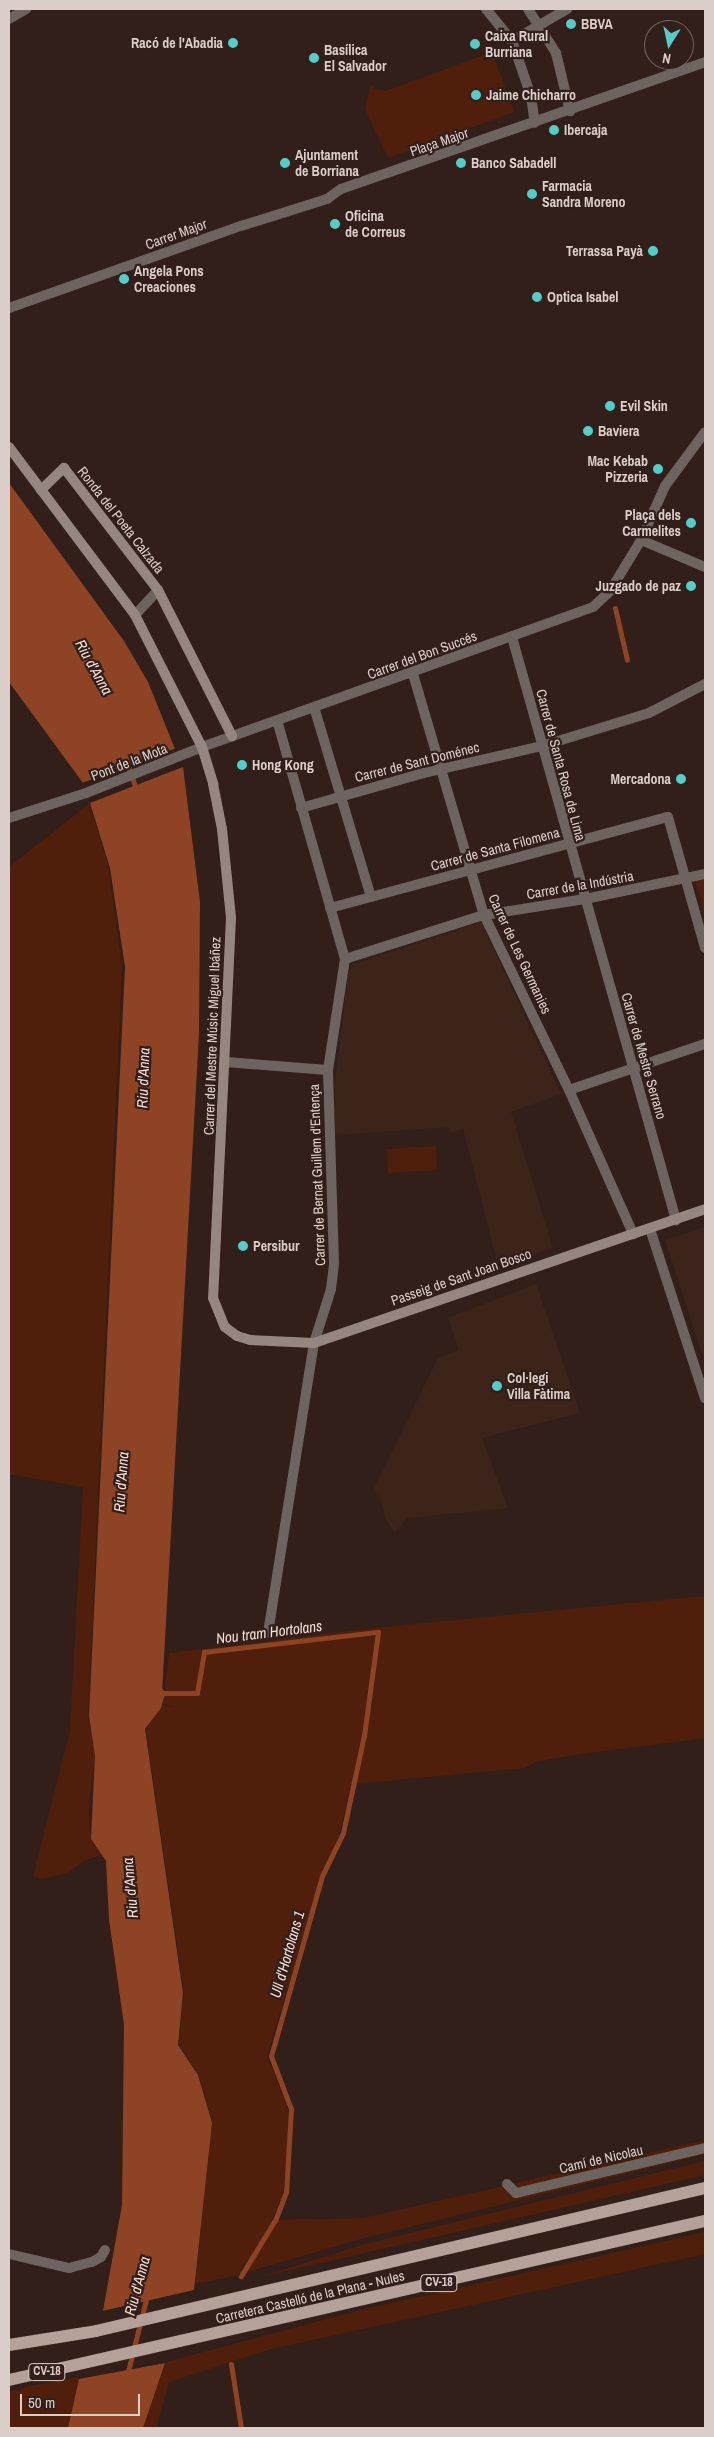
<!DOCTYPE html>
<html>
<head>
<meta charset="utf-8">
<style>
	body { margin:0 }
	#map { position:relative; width:714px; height:2437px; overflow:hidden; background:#321f19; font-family:"Archivo Narrow",sans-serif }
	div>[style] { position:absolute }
	.built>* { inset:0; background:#3d241b }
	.green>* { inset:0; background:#501f0b }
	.water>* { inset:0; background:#8f4325 }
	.pier>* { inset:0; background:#321f19 }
	.stream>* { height:5px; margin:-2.5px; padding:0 2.5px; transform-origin:2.5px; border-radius:2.5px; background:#8f4325 }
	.street>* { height:10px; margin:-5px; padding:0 5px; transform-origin:5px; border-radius:5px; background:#6d635f }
	.secondary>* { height:10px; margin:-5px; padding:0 5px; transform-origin:5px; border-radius:5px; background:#968680 }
	.primary>* { height:12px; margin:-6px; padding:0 6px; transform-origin:6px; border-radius:6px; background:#b6a19a }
	.dots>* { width:14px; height:14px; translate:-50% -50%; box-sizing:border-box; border:2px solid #321f19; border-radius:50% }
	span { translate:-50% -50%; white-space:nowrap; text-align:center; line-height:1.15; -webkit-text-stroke:4.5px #321f19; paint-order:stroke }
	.shield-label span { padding:1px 4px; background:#321f19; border:1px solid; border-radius:4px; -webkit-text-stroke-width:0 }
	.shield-label { font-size:12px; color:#dbcec9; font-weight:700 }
	.poi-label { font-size:14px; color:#dbcec9; font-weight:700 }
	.left { translate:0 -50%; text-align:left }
	.right { translate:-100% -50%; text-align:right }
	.street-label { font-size:14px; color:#dbcec9 }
	.water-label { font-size:15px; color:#f5ddd5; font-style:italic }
	.frame { position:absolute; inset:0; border:10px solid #dbcec9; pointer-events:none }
	.north { position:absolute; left:644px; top:20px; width:50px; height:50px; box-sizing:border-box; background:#321f19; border:1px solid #76655f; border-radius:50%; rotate:190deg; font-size:14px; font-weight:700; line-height:20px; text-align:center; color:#dbcec9 }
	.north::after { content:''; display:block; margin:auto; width:18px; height:22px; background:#54cdc8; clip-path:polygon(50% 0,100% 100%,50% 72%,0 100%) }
	.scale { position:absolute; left:20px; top:2394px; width:120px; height:22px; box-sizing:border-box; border:2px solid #dbcec9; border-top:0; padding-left:6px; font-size:15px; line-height:18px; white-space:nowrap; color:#dbcec9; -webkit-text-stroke:4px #321f19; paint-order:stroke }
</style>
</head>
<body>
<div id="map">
	<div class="built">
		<i style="clip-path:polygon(481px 922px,561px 1094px,511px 1112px,553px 1248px,498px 1265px,463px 1129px,451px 1133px,449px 1127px,334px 1135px,335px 1082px,348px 973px,353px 964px)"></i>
		<i style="clip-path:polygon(705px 1227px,705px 1363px,665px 1240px)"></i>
		<i style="clip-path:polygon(536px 1284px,580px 1413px,482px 1438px,508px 1508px,406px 1518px,395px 1533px,385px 1518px,381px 1500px,373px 1490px,438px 1358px,459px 1350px,448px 1318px)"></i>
	</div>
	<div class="green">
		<i style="clip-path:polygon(492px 52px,514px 112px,388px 158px,365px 109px,371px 85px,374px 89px,386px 91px)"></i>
		<i style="clip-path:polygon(89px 804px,108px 864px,122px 968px,88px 1717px,95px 1756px,89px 1803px,90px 1839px,102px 1855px,85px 1860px,68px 1873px,40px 1879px,33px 1876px,70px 1731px,83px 1487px,9px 1474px,9px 867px)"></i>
		<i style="clip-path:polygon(705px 877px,705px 916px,695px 880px)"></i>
		<i style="clip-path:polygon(436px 1146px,437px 1170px,388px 1173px,387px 1149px)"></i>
		<i style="clip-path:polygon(705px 1596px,705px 1738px,573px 1755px,536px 1762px,524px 1768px,352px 1784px,335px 1850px,321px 1876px,267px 2056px,288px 2110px,289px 2128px,283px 2194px,272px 2220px,363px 2218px,705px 2140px,705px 2154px,357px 2240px,240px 2274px,250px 2255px,238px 2275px,195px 2284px,212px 2123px,199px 2075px,179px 2045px,184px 1993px,146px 1730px,162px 1705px,178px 1707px,163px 1704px,169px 1653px,384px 1627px)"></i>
		<i style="clip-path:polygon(705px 2161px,705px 2175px,260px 2277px,365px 2244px)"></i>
		<i style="clip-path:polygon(705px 2232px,705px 2254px,271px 2349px,169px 2382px,156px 2428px,143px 2428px,166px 2362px,361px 2310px)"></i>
		<i style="clip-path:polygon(79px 2377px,68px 2428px,9px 2428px,9px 2392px,29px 2386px)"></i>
	</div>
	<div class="water">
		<i style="clip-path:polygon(9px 483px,124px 641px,148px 682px,175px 749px,83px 783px,9px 682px)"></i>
		<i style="clip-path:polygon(183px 767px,200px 902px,199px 1034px,162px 1693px,165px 1694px,161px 1708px,145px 1729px,183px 1993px,178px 2045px,198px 2075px,212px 2123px,194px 2290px,103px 2311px,122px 2205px,124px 2025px,109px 1919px,106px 1861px,91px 1839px,95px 1756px,89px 1716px,125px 967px,110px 868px,90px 803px)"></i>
		<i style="clip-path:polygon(165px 2363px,143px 2428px,68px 2428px,79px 2379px)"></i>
	</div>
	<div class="pier">
		<i style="clip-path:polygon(177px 748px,176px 751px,83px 785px,82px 783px)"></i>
		<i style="clip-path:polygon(184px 764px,184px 765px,89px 803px,89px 801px)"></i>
		<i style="clip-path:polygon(194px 2291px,193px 2293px,102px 2313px,103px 2311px)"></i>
		<i style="clip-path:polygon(166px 2361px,165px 2363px,79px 2378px,80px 2376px)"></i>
	</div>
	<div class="stream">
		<i style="left:615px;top:608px;width:53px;rotate:77deg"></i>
		<i style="left:126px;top:760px;width:34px;rotate:71deg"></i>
		<i style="left:159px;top:1688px;width:6px;rotate:59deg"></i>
		<i style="left:162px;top:1693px;width:35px"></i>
		<i style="left:197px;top:1693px;width:42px;rotate:-80.3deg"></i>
		<i style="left:204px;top:1652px;width:175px;rotate:-6.6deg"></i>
		<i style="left:378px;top:1632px;width:104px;rotate:97.7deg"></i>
		<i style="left:364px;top:1735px;width:100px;rotate:102.1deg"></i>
		<i style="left:343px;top:1833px;width:48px;rotate:116deg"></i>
		<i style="left:322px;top:1876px;width:187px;rotate:105.8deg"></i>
		<i style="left:271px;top:2056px;width:57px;rotate:69.3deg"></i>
		<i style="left:291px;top:2109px;width:83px;rotate:93.4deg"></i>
		<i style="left:286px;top:2192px;width:30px;rotate:111deg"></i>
		<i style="left:275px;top:2220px;width:66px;rotate:121.3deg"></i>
		<i style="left:231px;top:2364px;width:65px;rotate:81.1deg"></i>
		<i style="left:127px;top:2375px;width:81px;rotate:-75.8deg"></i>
	</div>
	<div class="street">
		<i style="left:486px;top:9px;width:41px;rotate:50.9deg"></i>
		<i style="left:512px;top:41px;width:58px;rotate:70.9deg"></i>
		<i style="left:531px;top:96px;width:27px;rotate:82deg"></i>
		<i style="left:528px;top:9px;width:52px;rotate:57.5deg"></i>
		<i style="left:556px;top:53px;width:60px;rotate:76.4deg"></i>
		<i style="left:9px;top:19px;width:20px;rotate:-30deg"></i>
		<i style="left:512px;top:41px;width:64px;rotate:-30.2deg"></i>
		<i style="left:9px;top:308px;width:246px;rotate:-19.5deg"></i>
		<i style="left:241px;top:226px;width:90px;rotate:-17.4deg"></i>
		<i style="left:327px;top:199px;width:17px;rotate:-36deg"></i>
		<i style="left:341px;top:189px;width:386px;rotate:-19.2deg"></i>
		<i style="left:641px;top:540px;width:69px;rotate:22.9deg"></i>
		<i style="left:135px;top:615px;width:34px;rotate:-47deg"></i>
		<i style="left:512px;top:637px;width:606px;rotate:74.29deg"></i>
		<i style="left:413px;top:674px;width:251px;rotate:73.6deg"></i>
		<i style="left:484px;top:915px;width:195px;rotate:64.1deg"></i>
		<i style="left:569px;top:1090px;width:158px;rotate:66deg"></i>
		<i style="left:314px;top:707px;width:198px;rotate:73.3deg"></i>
		<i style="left:301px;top:808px;width:128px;rotate:-15.9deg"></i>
		<i style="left:424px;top:773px;width:121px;rotate:-12.9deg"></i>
		<i style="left:542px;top:746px;width:112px;rotate:-17.1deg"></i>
		<i style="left:649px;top:713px;width:63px;rotate:-27.4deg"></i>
		<i style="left:9px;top:818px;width:81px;rotate:-18deg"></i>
		<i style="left:86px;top:793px;width:125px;rotate:-21.6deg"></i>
		<i style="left:202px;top:747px;width:415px;rotate:-19.7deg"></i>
		<i style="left:593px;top:607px;width:23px;rotate:-43deg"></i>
		<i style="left:610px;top:591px;width:60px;rotate:-58.7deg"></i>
		<i style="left:641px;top:540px;width:59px;rotate:-66deg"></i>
		<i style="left:665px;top:486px;width:67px;rotate:-53.5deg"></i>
		<i style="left:330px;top:908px;width:350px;rotate:-15.1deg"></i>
		<i style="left:668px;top:817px;width:136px;rotate:74.2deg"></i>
		<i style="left:345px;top:959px;width:146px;rotate:-17.6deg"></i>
		<i style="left:484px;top:915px;width:102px;rotate:-9deg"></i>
		<i style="left:585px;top:899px;width:123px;rotate:-11.8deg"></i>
		<i style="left:225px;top:1062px;width:103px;rotate:4.4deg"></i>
		<i style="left:569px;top:1090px;width:144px;rotate:-18.7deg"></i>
		<i style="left:650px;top:1229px;width:178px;rotate:72deg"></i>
		<i style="left:268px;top:1633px;width:294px;rotate:-81deg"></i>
		<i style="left:314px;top:1343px;width:57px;rotate:-72.5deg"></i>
		<i style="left:331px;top:1289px;width:26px;rotate:-83deg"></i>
		<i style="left:334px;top:1263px;width:193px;rotate:-91.8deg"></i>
		<i style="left:328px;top:1070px;width:112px;rotate:-81.3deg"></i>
		<i style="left:345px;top:959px;width:248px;rotate:-105.9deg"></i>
		<i style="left:507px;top:2184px;width:13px;rotate:45deg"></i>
		<i style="left:516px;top:2193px;width:194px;rotate:-13.4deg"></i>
		<i style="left:9px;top:2254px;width:62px;rotate:13.1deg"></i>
		<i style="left:69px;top:2268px;width:24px;rotate:-15deg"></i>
		<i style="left:92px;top:2262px;width:10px;rotate:-29deg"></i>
		<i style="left:101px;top:2257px;width:8px;rotate:-60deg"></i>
	</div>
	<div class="secondary">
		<i style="left:9px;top:447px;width:210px;rotate:53.1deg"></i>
		<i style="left:135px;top:615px;width:148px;rotate:63.1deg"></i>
		<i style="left:202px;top:747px;width:39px;rotate:73deg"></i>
		<i style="left:213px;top:784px;width:46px;rotate:78.7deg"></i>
		<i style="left:222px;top:829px;width:89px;rotate:84.2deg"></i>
		<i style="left:231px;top:918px;width:380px;rotate:92.7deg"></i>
		<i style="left:213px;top:1298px;width:31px;rotate:68deg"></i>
		<i style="left:225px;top:1327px;width:15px;rotate:37deg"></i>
		<i style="left:237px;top:1336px;width:14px;rotate:17deg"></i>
		<i style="left:250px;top:1340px;width:64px;rotate:2.7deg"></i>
		<i style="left:314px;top:1343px;width:413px;rotate:-18.9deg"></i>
		<i style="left:41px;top:490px;width:32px;rotate:-44deg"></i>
		<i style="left:64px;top:468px;width:154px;rotate:52.4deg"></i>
		<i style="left:158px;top:590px;width:164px;rotate:63.1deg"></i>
	</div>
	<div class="primary">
		<i style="left:9px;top:2345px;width:88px;rotate:-9.1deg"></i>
		<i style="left:96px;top:2331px;width:626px;rotate:-13.21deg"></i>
		<i style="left:9px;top:2380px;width:714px;rotate:-12.87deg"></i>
	</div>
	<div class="dots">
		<i style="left:571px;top:24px;background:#54cdc8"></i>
		<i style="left:233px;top:43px;background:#54cdc8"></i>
		<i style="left:475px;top:44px;background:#54cdc8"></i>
		<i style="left:314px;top:58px;background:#54cdc8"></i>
		<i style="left:476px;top:95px;background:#54cdc8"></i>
		<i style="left:554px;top:130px;background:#54cdc8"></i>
		<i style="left:285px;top:163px;background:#54cdc8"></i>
		<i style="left:461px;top:163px;background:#54cdc8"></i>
		<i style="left:532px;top:194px;background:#54cdc8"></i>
		<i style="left:335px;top:224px;background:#54cdc8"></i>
		<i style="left:653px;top:251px;background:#54cdc8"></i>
		<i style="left:124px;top:279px;background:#54cdc8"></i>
		<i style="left:537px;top:297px;background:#54cdc8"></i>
		<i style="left:610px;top:406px;background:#54cdc8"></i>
		<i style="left:588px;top:431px;background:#54cdc8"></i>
		<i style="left:658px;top:469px;background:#54cdc8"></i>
		<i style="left:691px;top:523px;background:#54cdc8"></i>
		<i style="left:691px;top:586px;background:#54cdc8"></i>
		<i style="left:242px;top:765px;background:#54cdc8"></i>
		<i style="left:681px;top:779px;background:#54cdc8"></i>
		<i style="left:243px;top:1246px;background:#54cdc8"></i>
		<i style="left:497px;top:1386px;background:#54cdc8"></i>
	</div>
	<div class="shield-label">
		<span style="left:439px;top:2283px">CV-18</span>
		<span style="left:47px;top:2372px">CV-18</span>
	</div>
	<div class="poi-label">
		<span class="left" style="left:581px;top:24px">BBVA</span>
		<span class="left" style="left:485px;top:44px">Caixa Rural<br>Burriana</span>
		<span class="right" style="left:223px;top:43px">Racó de l'Abadia</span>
		<span class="left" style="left:324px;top:58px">Basílica<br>El Salvador</span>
		<span class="left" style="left:486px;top:95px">Jaime Chicharro</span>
		<span class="left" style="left:564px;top:130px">Ibercaja</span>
		<span class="left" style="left:295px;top:163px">Ajuntament<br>de Borriana</span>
		<span class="left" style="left:471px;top:163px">Banco Sabadell</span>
		<span class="left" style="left:542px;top:194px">Farmacia<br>Sandra Moreno</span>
		<span class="left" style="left:345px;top:224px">Oficina<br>de Correus</span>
		<span class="right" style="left:643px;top:251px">Terrassa Payà</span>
		<span class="left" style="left:134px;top:279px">Angela Pons<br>Creaciones</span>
		<span class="left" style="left:547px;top:297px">Optica Isabel</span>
		<span class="left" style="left:620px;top:406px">Evil Skin</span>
		<span class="left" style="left:598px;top:431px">Baviera</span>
		<span class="right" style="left:648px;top:469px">Mac Kebab<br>Pizzeria</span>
		<span class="right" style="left:681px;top:523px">Plaça dels<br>Carmelites</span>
		<span class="right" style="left:681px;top:586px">Juzgado de paz</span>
		<span class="left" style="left:252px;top:765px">Hong Kong</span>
		<span class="right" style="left:671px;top:779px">Mercadona</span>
		<span class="left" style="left:253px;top:1246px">Persibur</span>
		<span class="left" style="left:507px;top:1386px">Col·legi<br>Villa Fàtima</span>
	</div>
	<div class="street-label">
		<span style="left:439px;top:142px;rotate:-19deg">Plaça Major</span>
		<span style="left:176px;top:234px;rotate:-20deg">Carrer Major</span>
		<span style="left:121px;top:520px;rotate:52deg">Ronda del Poeta Calzada</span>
		<span style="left:422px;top:655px;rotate:-20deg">Carrer del Bon Succés</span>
		<span style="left:129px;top:762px;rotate:-21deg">Pont de la Mota</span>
		<span style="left:417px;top:762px;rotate:-14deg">Carrer de Sant Doménec</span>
		<span style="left:561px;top:765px;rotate:75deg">Carrer de Santa Rosa de Lima</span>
		<span style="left:495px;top:849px;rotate:-15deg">Carrer de Santa Filomena</span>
		<span style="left:580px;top:885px;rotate:-10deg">Carrer de la Indústria</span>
		<span style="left:520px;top:954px;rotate:65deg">Carrer de Les Germanies</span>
		<span style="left:212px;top:1036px;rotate:-88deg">Carrer del Mestre Músic Miguel Ibáñez</span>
		<span style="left:644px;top:1056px;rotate:74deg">Carrer de Mestre Serrano</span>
		<span style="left:317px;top:1175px;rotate:-92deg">Carrer de Bernat Guillem d'Entença</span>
		<span style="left:461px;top:1277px;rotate:-19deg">Passeig de Sant Joan Bosco</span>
		<span style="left:601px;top:2159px;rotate:-13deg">Camí de Nicolau</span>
		<span style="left:310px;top:2297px;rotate:-13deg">Carretera Castelló de la Plana - Nules</span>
	</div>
	<div class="water-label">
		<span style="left:94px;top:667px;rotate:61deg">Riu d'Anna</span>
		<span style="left:143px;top:1078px;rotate:-88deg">Riu d'Anna</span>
		<span style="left:121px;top:1482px;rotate:-86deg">Riu d'Anna</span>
		<span style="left:269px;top:1632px;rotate:-7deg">Nou tram Hortolans</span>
		<span style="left:130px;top:1888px;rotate:-95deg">Riu d'Anna</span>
		<span style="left:287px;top:1954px;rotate:-74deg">Ull d'Hortolans 1</span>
		<span style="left:137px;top:2286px;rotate:-75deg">Riu d'Anna</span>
	</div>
	<div class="frame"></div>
	<div class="north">N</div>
	<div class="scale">50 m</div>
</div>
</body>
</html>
